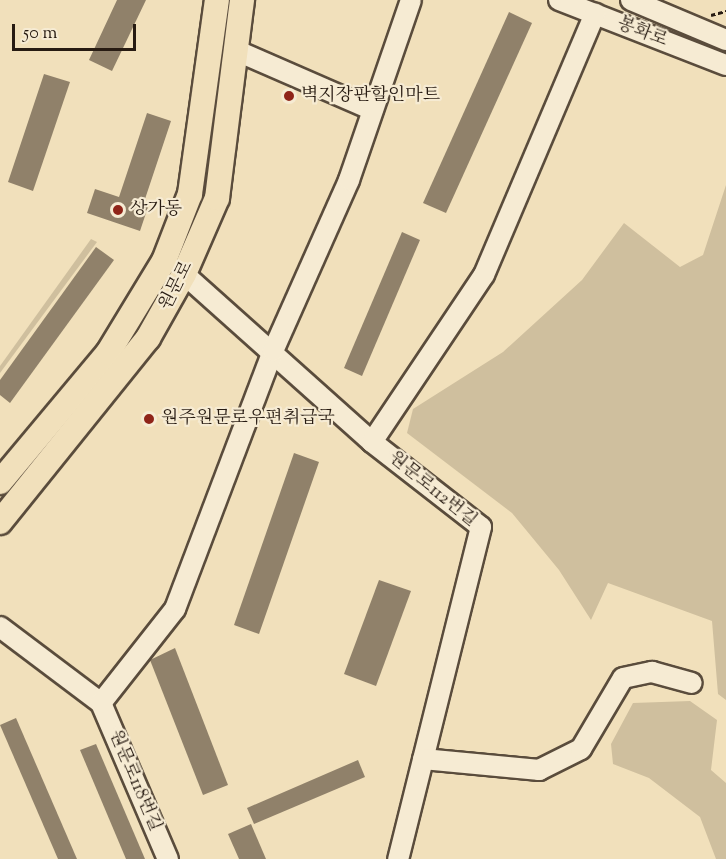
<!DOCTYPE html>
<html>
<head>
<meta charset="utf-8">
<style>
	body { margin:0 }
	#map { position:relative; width:726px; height:859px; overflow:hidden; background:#f1e0bb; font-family:"Sorts Mill Goudy","Noto Serif KR",serif }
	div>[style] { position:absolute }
	.green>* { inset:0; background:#cfbf9e }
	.building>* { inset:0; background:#90816a }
	.path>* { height:3px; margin-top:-1.5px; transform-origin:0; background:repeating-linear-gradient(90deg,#271b12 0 4.5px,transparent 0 7.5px) }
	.roads { filter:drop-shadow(2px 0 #5a4c3c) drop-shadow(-2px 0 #5a4c3c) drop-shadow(0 2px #5a4c3c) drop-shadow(0 -2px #5a4c3c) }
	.minor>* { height:20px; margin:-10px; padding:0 10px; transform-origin:10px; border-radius:10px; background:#f6ebd3 }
	.major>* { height:24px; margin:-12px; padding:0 12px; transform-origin:12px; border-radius:12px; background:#f1e0bb }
	.dots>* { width:16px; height:16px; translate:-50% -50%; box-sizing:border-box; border:3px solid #f6ebd3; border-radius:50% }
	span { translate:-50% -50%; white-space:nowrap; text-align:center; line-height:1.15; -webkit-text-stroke:4.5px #f6ebd3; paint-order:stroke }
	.street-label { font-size:18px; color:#271b12 }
	.poi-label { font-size:18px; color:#271b12 }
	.left { translate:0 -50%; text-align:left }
	.scale { position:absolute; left:12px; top:24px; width:124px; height:27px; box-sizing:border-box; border:3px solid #271b12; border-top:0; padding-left:8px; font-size:18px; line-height:21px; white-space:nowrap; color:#271b12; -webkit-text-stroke:4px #f6ebd3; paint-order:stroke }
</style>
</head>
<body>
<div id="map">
	<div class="green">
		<i style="clip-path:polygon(726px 185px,726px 700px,718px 694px,712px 621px,608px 583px,591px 620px,559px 570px,512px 513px,407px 433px,413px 409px,503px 352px,582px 280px,624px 223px,680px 267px,703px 255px)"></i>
		<i style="clip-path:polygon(91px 239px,97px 242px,0 373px,0 366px)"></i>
		<i style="clip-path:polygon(690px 701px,717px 720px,711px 770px,726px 783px,726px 859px,716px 859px,700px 817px,649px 778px,613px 764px,611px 744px,633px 703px)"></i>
	</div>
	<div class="building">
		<i style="clip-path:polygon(117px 0,146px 0,112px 71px,89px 60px)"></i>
		<i style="clip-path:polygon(509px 12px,532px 23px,446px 213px,423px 203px)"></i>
		<i style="clip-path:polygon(44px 74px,70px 82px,33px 191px,8px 182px)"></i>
		<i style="clip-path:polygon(147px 113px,171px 121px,143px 205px,148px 207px,140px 231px,87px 213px,95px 189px,119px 197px)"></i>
		<i style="clip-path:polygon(402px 232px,420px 240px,362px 376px,344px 368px)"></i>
		<i style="clip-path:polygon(96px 247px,114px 260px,10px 403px,0 395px,0 380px)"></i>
		<i style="clip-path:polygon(294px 453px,319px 462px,259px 634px,234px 625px)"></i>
		<i style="clip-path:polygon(379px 580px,411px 591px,376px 686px,344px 674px)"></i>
		<i style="clip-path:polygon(175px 648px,228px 785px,203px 795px,150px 660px)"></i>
		<i style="clip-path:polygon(16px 718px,77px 859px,58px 859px,0 725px)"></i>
		<i style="clip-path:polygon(96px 744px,145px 859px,126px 859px,80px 750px)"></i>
		<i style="clip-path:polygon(358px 760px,365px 777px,254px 824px,247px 808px)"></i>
		<i style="clip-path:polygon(251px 824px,266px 859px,239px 859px,228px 834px)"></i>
	</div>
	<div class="path">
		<i style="left:711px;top:15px;width:16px;rotate:-15deg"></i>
	</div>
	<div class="roads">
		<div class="minor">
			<i style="left:559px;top:0;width:179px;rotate:21.3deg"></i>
			<i style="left:631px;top:0;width:103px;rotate:22.8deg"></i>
			<i style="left:235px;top:50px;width:150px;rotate:23.5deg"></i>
			<i style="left:184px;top:274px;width:252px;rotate:41.8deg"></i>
			<i style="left:372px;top:442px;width:138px;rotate:37.9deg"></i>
			<i style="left:481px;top:527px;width:342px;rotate:104deg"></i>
			<i style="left:372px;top:442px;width:201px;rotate:-56.2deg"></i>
			<i style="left:484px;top:275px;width:284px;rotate:-67deg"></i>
			<i style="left:0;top:627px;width:126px;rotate:37deg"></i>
			<i style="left:101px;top:703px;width:170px;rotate:66.8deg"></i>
			<i style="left:101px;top:703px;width:120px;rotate:-51.8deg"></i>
			<i style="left:175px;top:609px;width:276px;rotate:-69.2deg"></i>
			<i style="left:273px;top:351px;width:187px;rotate:-66deg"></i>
			<i style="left:349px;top:180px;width:190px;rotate:-71deg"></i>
			<i style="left:423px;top:759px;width:117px;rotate:5.4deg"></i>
			<i style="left:539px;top:770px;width:47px;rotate:-26.6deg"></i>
			<i style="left:581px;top:749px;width:82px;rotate:-59.4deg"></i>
			<i style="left:623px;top:678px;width:30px;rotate:-12deg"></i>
			<i style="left:652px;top:672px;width:41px;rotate:15.4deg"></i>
		</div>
		<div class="major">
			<i style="left:0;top:482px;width:168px;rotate:-50.1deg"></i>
			<i style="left:108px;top:353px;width:108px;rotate:-58.7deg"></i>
			<i style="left:164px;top:261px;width:72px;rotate:-68.8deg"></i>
			<i style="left:190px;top:194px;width:196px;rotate:-82.1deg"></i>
			<i style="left:0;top:522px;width:236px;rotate:-51.2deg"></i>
			<i style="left:148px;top:338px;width:73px;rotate:-60.6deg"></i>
			<i style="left:184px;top:274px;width:83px;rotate:-66.5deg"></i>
			<i style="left:217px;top:198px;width:200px;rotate:-82.8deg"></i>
		</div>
	</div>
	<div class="dots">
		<i style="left:289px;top:96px;background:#8f2418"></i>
		<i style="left:118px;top:210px;background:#8f2418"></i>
		<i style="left:149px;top:419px;background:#8f2418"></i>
	</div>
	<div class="street-label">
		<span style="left:642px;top:33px;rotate:21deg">봉화로</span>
		<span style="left:177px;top:286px;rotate:-63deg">원문로</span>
		<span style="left:432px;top:490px;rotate:39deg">원문로112번길</span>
		<span style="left:134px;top:781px;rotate:67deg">원문로118번길</span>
	</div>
	<div class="poi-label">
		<span class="left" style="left:301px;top:96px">벽지장판할인마트</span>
		<span class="left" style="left:130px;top:210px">상가동</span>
		<span class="left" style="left:161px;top:419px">원주원문로우편취급국</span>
	</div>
	<div class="scale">50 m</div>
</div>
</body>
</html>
